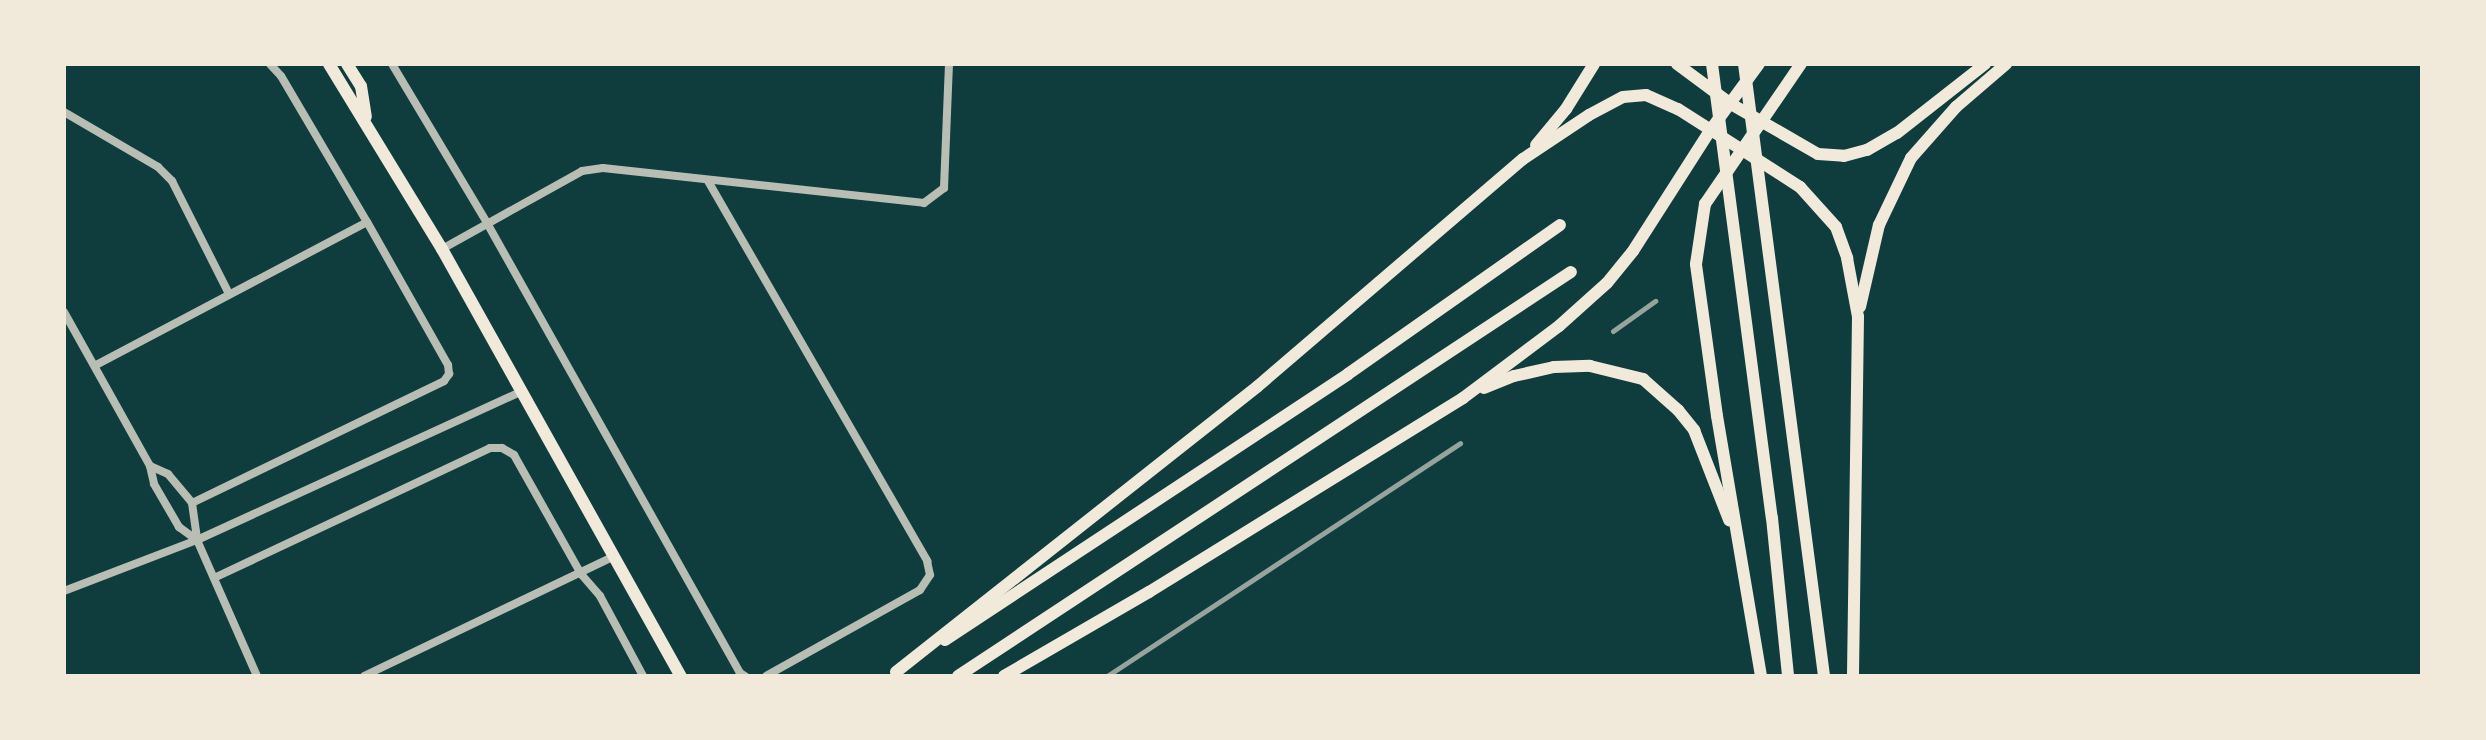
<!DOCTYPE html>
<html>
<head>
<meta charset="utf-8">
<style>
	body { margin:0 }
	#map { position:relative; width:2486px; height:740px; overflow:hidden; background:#0f3d3e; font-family:"Crimson Pro",serif }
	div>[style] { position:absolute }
	.minor>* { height:8px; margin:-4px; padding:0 4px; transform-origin:4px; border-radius:4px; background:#b8beb3 }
	.primary>* { height:12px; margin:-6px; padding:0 6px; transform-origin:6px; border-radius:6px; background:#f1e9da }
	.trunk>* { height:12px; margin:-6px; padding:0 6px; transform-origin:6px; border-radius:6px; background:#f1e9da }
	.rail>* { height:5px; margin:-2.5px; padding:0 2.5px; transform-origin:2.5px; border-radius:2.5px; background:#97a49c }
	span { translate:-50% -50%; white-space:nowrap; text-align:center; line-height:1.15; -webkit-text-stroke:6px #f1e9da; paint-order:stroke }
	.frame { position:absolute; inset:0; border:66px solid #f1e9da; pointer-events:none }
</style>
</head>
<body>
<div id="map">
	<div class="minor">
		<i style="left:392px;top:64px;width:185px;rotate:59.1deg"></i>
		<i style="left:487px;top:223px;width:516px;rotate:60.65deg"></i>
		<i style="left:740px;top:673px;width:6px;rotate:31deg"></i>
		<i style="left:64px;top:112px;width:109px;rotate:30.3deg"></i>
		<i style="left:158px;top:167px;width:20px;rotate:45deg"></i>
		<i style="left:172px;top:181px;width:127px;rotate:63.2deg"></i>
		<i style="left:708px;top:181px;width:439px;rotate:60deg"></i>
		<i style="left:927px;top:561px;width:14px;rotate:78deg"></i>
		<i style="left:930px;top:575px;width:18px;rotate:124deg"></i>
		<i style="left:920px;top:590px;width:176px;rotate:150.8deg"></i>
		<i style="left:442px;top:249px;width:160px;rotate:-29.1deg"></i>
		<i style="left:582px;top:171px;width:21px;rotate:-8deg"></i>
		<i style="left:603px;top:168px;width:323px;rotate:6.2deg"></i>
		<i style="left:924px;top:203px;width:25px;rotate:-37deg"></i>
		<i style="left:944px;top:188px;width:124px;rotate:-87.7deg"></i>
		<i style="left:64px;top:312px;width:176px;rotate:60.8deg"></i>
		<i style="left:150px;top:466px;width:18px;rotate:77deg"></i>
		<i style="left:154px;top:484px;width:50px;rotate:59.8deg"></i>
		<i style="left:179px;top:527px;width:22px;rotate:36deg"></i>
		<i style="left:96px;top:365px;width:306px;rotate:-27.8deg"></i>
		<i style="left:150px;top:466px;width:20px;rotate:24deg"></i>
		<i style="left:168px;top:474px;width:38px;rotate:50deg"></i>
		<i style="left:192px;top:503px;width:37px;rotate:82deg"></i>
		<i style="left:197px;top:540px;width:149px;rotate:66.2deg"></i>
		<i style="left:192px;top:503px;width:280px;rotate:-25.8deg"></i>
		<i style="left:444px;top:381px;width:9px;rotate:-54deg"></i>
		<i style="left:449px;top:374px;width:9px;rotate:-96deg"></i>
		<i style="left:448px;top:365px;width:164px;rotate:-119.5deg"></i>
		<i style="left:367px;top:222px;width:169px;rotate:-120.5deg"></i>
		<i style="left:281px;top:76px;width:16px;rotate:-133deg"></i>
		<i style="left:214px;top:578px;width:305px;rotate:-25.2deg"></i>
		<i style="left:490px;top:448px;width:12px"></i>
		<i style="left:502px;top:448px;width:14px;rotate:30deg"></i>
		<i style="left:514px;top:455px;width:137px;rotate:60.6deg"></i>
		<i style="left:581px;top:574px;width:29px;rotate:49deg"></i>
		<i style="left:600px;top:596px;width:91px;rotate:61.7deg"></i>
		<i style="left:64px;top:591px;width:142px;rotate:-21deg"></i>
		<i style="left:197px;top:540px;width:356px;rotate:-24.6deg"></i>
		<i style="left:364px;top:676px;width:277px;rotate:-25.6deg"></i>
	</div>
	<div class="primary">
		<i style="left:329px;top:64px;width:217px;rotate:58.6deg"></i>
		<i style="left:442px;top:249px;width:489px;rotate:60.8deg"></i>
		<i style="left:347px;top:64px;width:26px;rotate:58deg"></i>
		<i style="left:361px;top:86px;width:31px;rotate:81deg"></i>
	</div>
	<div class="trunk">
		<i style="left:1677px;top:64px;width:67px;rotate:36.5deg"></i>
		<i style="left:1731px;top:104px;width:100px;rotate:29.9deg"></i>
		<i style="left:1818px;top:154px;width:26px;rotate:4deg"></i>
		<i style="left:1844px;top:156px;width:24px;rotate:-15deg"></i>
		<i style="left:1867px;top:150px;width:34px;rotate:-30deg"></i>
		<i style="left:1897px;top:133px;width:112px;rotate:-38.1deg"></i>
		<i style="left:1712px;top:64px;width:458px;rotate:82.5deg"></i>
		<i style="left:1772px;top:518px;width:159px;rotate:84.2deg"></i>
		<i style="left:1744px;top:64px;width:617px;rotate:82.55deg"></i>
		<i style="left:1536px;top:145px;width:47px;rotate:-50.2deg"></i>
		<i style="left:1566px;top:109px;width:53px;rotate:-58.1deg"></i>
		<i style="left:1860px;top:307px;width:84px;rotate:-77deg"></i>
		<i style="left:1879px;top:225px;width:74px;rotate:-64.5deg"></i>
		<i style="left:1911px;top:158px;width:68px;rotate:-48.6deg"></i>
		<i style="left:1956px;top:107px;width:66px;rotate:-40.7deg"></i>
		<i style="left:1484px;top:388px;width:32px;rotate:-22deg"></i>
		<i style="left:1514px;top:376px;width:41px;rotate:-12.7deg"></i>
		<i style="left:1554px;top:367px;width:36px;rotate:-2deg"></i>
		<i style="left:1590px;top:366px;width:55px;rotate:13.8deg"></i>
		<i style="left:1643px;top:379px;width:47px;rotate:41.5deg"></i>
		<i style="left:1678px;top:410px;width:26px;rotate:51deg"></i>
		<i style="left:1694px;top:430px;width:97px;rotate:68.7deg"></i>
		<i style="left:945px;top:640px;width:483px;rotate:-33.4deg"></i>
		<i style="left:1348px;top:374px;width:259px;rotate:-35.1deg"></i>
		<i style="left:896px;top:672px;width:461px;rotate:-38.3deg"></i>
		<i style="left:1258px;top:386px;width:349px;rotate:-40.6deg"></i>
		<i style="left:1523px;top:159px;width:79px;rotate:-33.7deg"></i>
		<i style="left:1589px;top:115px;width:38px;rotate:-28deg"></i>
		<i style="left:1623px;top:97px;width:23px;rotate:-5deg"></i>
		<i style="left:1646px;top:95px;width:35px;rotate:24deg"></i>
		<i style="left:1678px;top:109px;width:145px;rotate:32.6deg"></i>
		<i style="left:1800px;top:187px;width:54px;rotate:48deg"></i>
		<i style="left:1836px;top:227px;width:33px;rotate:70deg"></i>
		<i style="left:1847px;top:258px;width:60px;rotate:79.4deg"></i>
		<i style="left:1858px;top:317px;width:359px;rotate:90.8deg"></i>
		<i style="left:958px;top:676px;width:734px;rotate:-33.39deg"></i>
		<i style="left:1004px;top:676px;width:168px;rotate:-30.1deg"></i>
		<i style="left:1149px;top:592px;width:369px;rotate:-31.7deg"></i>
		<i style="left:1463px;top:398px;width:120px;rotate:-36.9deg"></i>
		<i style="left:1559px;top:326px;width:64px;rotate:-41.9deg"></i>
		<i style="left:1607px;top:283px;width:41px;rotate:-50.9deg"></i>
		<i style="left:1633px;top:251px;width:141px;rotate:-57.4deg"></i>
		<i style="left:1709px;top:132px;width:84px;rotate:-53.7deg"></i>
		<i style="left:1761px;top:676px;width:264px;rotate:-99.6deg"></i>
		<i style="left:1717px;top:416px;width:153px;rotate:-97.9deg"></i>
		<i style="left:1696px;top:264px;width:61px;rotate:-81.5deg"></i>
		<i style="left:1705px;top:204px;width:170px;rotate:-55.6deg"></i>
	</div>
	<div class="rail">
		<i style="left:1613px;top:331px;width:52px;rotate:-35.5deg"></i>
		<i style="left:1107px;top:676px;width:423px;rotate:-33.4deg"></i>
	</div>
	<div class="frame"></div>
</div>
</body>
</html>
